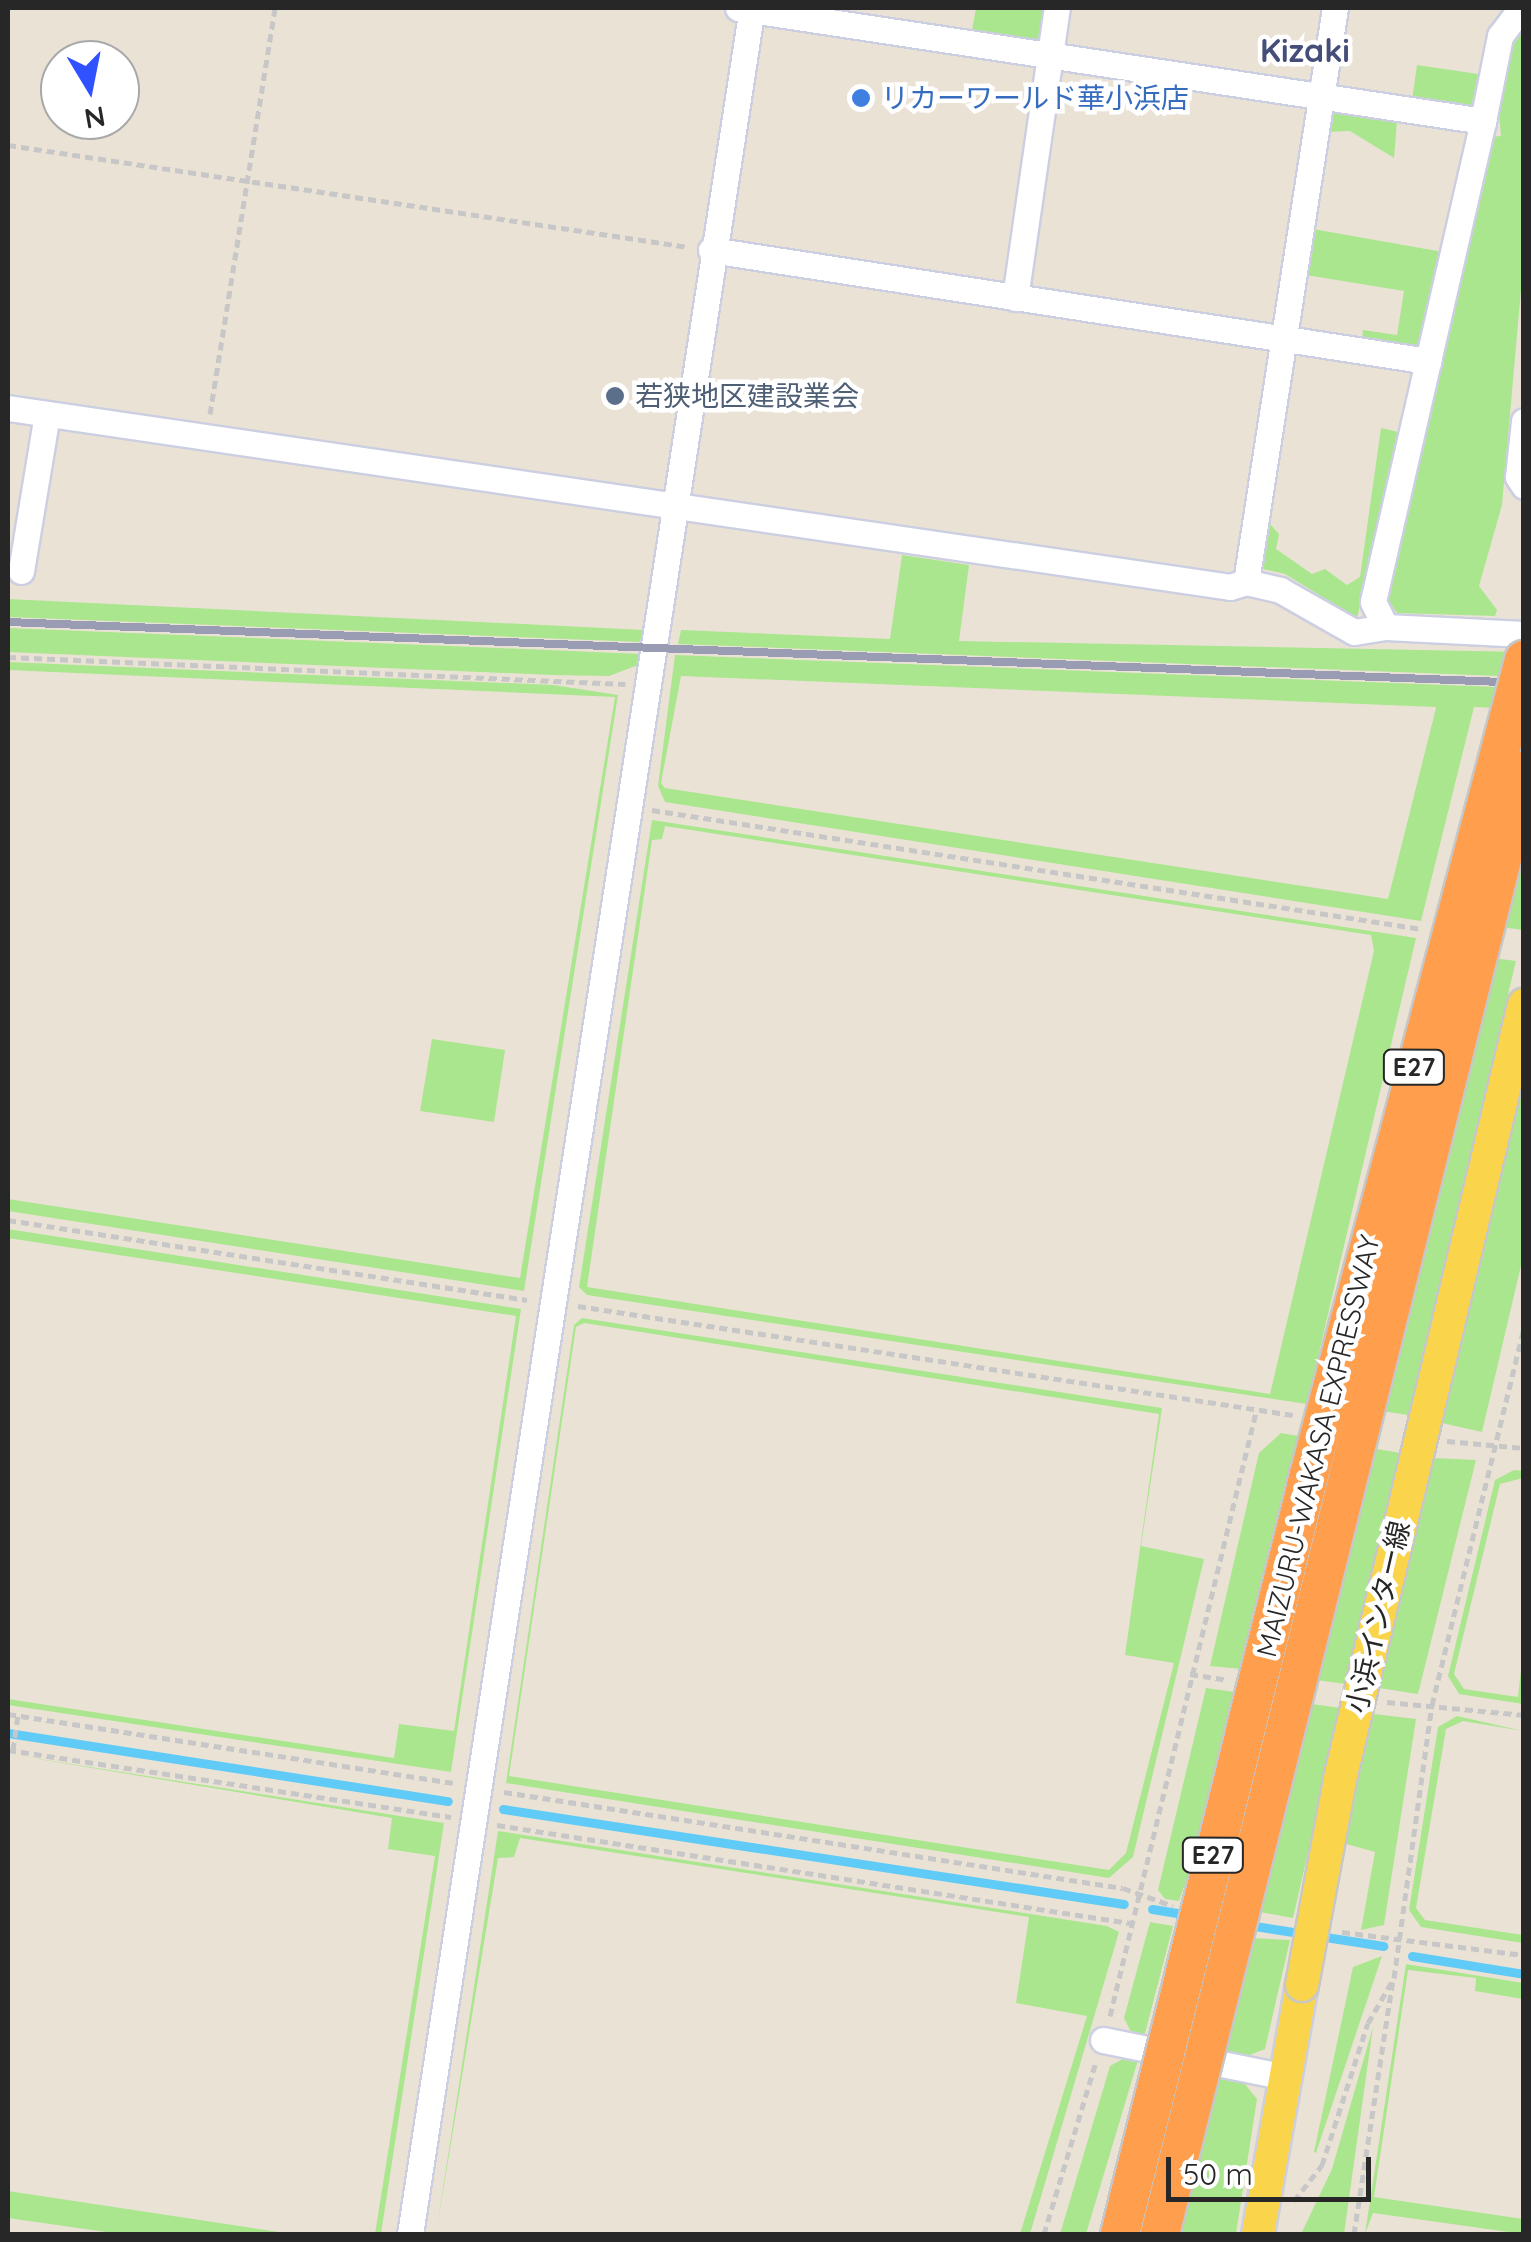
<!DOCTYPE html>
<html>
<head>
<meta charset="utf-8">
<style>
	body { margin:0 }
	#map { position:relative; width:1531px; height:2242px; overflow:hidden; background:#ebe2d6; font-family:Quicksand,"Noto Sans JP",sans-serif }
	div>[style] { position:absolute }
	.green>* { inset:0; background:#aae68e }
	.stream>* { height:9px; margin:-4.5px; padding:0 4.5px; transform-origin:4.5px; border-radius:4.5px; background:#60cbf6 }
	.path>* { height:5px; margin-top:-2.5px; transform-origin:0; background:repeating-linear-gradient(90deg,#c7c7c7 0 8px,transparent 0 13px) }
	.roads { filter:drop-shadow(2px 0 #cccfe1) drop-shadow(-2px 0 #cccfe1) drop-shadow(0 2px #cccfe1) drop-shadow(0 -2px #cccfe1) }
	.minor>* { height:25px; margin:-12.5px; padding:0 12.5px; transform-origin:12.5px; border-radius:12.5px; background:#fff }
	.major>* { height:32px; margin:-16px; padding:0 16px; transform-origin:16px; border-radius:16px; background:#fad54c }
	.rail>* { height:8px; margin:-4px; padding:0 4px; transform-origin:4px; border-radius:4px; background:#999cb3 }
	.bridges { filter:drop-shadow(2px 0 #c7c7c7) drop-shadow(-2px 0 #c7c7c7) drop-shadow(0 2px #c7c7c7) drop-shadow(0 -2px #c7c7c7) }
	.major-bridge>* { height:32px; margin:-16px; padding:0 16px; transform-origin:16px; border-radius:16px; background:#fad54c }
	.highway-bridge>* { height:38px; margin:-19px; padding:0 19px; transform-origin:19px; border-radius:19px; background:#ff9e4d }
	.dots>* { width:28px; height:28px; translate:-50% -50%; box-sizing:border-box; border:5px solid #fff; border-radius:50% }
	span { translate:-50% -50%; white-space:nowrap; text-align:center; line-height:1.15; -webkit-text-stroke:9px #fff; paint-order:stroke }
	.shield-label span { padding:2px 8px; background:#fff; border:2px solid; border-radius:8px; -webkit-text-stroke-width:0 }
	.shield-label { font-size:25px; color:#272727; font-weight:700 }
	.shop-label { font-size:28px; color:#366cbe }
	.left { translate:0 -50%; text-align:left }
	.service-label { font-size:28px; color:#4e5e75 }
	.street-label { font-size:28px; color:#272727 }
	.quarter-label { font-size:32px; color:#454d79; font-weight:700 }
	.frame { position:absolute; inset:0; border:10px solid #272727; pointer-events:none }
	.north { position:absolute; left:40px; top:40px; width:100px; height:100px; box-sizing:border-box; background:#fff; border:2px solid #a9a9a9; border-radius:50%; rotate:170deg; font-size:28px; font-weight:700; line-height:40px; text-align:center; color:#272727 }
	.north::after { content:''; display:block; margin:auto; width:35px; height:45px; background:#2f51ff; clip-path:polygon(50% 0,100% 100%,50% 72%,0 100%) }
	.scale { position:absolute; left:1166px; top:2157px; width:205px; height:45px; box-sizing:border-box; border:5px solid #272727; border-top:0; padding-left:12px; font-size:30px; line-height:35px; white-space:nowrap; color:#272727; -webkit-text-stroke:8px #fff; paint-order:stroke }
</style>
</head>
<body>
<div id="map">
	<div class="green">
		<i style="clip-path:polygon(976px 8px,1048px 8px,1043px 35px,1035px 40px,972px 30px)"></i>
		<i style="clip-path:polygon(1523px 21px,1523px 267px,1502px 505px,1479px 586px,1497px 610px,1495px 616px,1397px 613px,1384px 594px,1488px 137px,1501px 136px,1498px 102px,1508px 39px)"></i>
		<i style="clip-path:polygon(1417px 65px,1478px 74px,1472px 105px,1412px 100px)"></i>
		<i style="clip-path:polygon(1330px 111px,1397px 122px,1394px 158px,1350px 131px,1326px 132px)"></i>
		<i style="clip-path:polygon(1313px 229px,1443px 252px,1422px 348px,1362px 341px,1363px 330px,1397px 335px,1404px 291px,1306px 275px)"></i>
		<i style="clip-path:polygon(1381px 428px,1403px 433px,1357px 618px,1285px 574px,1263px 569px,1269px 523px,1279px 534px,1276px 549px,1312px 574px,1325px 569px,1347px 585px,1360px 577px)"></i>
		<i style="clip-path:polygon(902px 555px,969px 565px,959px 641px,1523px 652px,1524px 677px,678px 644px,681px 630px,890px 639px)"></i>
		<i style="clip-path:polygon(8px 599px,644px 630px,642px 642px,8px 617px)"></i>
		<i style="clip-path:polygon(8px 628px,548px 650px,640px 654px,638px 665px,609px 676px,553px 675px,8px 652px)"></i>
		<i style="clip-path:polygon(evenodd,675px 655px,1523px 688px,1523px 709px,1474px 707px,1421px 921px,665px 802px,658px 786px,675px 655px,681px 676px,1435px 707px,1436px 708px,1388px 899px,665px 788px,661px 783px,681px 676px)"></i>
		<i style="clip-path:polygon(8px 662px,553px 685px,618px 695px,524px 1291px,8px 1211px,8px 1199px,520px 1278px,615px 697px,8px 670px)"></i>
		<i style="clip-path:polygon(1523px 810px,1523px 930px,1494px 926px)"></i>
		<i style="clip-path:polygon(evenodd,652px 820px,1416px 938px,1307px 1404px,587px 1295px,579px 1287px,652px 820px,665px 826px,1371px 935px,1374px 951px,1270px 1394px,587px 1287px,652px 840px,662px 839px,665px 826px)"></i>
		<i style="clip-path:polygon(1486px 957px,1516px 961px,1408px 1415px,1375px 1410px)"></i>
		<i style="clip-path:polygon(432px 1039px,505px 1050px,494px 1122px,420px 1111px)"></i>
		<i style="clip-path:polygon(1523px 1079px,1523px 1257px,1482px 1432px,1442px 1423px)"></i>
		<i style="clip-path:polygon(8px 1229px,521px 1309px,451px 1772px,8px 1705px,8px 1699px,394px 1758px,399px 1724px,454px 1731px,516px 1316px,8px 1238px)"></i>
		<i style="clip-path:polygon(evenodd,582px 1318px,1162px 1408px,1141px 1546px,1204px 1559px,1133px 1857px,1109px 1878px,506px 1783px,574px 1325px,582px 1318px,584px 1323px,1159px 1414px,1125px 1655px,1174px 1663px,1126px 1853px,1109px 1870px,509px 1776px,576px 1327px,584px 1323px)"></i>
		<i style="clip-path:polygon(1281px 1433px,1298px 1436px,1242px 1669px,1210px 1666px,1259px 1453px)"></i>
		<i style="clip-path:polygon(1366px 1447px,1400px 1453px,1346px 1684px,1308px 1679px)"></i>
		<i style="clip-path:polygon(1434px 1458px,1476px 1460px,1418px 1694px,1379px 1688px)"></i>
		<i style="clip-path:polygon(1514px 1470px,1523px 1471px,1523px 1478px,1500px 1484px,1454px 1674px,1464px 1689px,1518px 1697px,1523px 1652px,1523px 1704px,1459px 1694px,1448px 1676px,1495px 1480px)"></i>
		<i style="clip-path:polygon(1206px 1688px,1235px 1692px,1192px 1864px,1179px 1901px,1165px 1899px,1158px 1890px)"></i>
		<i style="clip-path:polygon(1304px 1703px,1341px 1708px,1293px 1918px,1255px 1911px)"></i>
		<i style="clip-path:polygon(1374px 1714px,1416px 1719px,1384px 1925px,1361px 1930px,1375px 1852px,1343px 1843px)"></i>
		<i style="clip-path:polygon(1457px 1716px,1523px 1731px,1463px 1721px,1446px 1729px,1416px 1908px,1425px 1920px,1523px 1935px,1523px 1943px,1421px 1927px,1409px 1910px,1438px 1727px)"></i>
		<i style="clip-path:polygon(8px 1754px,444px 1823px,381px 2234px,375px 2234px,435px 1856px,388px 1849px,392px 1818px)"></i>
		<i style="clip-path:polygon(498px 1831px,1107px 1926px,1119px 1932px,1030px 2234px,1020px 2234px,1087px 2016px,1016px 2003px,1029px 1917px,520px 1838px,514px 1857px,498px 1858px,436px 2234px)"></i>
		<i style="clip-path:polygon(1150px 1922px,1173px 1926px,1144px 2037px,1132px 2034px,1124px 2018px)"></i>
		<i style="clip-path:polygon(1249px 1938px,1290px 1940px,1265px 2049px,1242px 2058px,1219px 2053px)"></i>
		<i style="clip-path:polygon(1382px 1956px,1316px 2153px,1314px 2152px,1353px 1967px)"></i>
		<i style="clip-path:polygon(1406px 1964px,1523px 1983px,1523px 1999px,1475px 1991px,1476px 1978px,1408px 1970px,1374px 2197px,1523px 2219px,1523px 2234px,1373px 2213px,1365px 2234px)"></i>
		<i style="clip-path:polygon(1373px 2027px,1344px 2234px,1301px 2234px,1332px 2169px)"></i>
		<i style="clip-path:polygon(1126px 2057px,1138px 2060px,1086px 2234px,1060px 2234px,1110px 2066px)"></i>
		<i style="clip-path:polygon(1216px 2072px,1240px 2078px,1257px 2099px,1236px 2234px,1176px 2234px)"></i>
		<i style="clip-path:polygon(8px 2191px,292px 2234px,120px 2234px,8px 2218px)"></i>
	</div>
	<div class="stream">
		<i style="left:8px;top:1733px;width:445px;rotate:8.8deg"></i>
		<i style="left:503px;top:1809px;width:628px;rotate:8.7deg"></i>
		<i style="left:1152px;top:1909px;width:37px;rotate:9deg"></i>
		<i style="left:1248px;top:1925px;width:137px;rotate:8.8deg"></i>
		<i style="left:1412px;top:1956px;width:113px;rotate:9.1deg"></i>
	</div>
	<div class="path">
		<i style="left:8px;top:145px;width:688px;rotate:8.53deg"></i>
		<i style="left:210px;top:414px;width:411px;rotate:-80.9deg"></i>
		<i style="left:8px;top:657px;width:618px;rotate:2.51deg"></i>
		<i style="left:652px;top:810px;width:779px;rotate:8.79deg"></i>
		<i style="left:8px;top:1220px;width:525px;rotate:8.76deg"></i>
		<i style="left:578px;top:1306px;width:723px;rotate:8.67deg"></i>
		<i style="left:1447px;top:1441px;width:77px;rotate:5.2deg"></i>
		<i style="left:1190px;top:1674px;width:37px;rotate:9deg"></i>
		<i style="left:1387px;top:1702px;width:138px;rotate:5.4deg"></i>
		<i style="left:8px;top:1714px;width:451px;rotate:8.8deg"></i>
		<i style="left:8px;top:1750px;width:448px;rotate:8.6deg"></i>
		<i style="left:13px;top:1750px;width:35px;rotate:-82deg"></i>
		<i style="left:504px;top:1792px;width:626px;rotate:8.82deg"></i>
		<i style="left:1123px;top:1888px;width:53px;rotate:19.8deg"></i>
		<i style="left:497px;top:1825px;width:647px;rotate:8.81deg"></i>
		<i style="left:1342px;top:1932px;width:183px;rotate:7.2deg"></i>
		<i style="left:1110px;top:2016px;width:621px;rotate:-76.41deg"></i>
		<i style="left:1294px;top:2201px;width:46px;rotate:-52.1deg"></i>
		<i style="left:1322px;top:2165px;width:149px;rotate:-72.1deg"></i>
		<i style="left:1368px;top:2023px;width:52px;rotate:-60deg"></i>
		<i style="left:1394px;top:1978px;width:276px;rotate:-82.1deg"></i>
		<i style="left:1432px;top:1705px;width:389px;rotate:-76.3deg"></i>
		<i style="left:1044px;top:2234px;width:177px;rotate:-73.2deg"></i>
		<i style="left:1354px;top:2234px;width:257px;rotate:-81.3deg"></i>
	</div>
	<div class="roads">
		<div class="minor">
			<i style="left:738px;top:8px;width:754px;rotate:8.62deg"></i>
			<i style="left:1483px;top:121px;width:493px;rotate:102.9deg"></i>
			<i style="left:1373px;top:602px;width:28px;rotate:63deg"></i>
			<i style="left:1483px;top:121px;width:87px;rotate:-78.7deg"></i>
			<i style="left:1500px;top:36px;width:35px;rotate:-53deg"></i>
			<i style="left:711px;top:250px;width:726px;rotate:8.8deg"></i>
			<i style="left:1015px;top:298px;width:293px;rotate:-81.8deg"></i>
			<i style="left:8px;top:408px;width:1235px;rotate:8.33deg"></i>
			<i style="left:1230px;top:587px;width:17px;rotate:-17deg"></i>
			<i style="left:1246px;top:582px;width:35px;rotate:13deg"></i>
			<i style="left:1280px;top:590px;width:85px;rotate:29.6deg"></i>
			<i style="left:1354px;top:632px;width:32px;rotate:-9deg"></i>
			<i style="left:1386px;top:627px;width:138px;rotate:2.9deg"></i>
			<i style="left:1524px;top:421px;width:56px;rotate:96.1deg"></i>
			<i style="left:1518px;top:477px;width:11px;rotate:56deg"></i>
			<i style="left:21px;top:571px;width:159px;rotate:-80.6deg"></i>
			<i style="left:1246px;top:582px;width:581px;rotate:-81.19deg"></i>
			<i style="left:1103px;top:2040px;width:183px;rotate:11.4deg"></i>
			<i style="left:410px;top:2234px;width:2252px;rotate:-81.27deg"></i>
		</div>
		<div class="major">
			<i style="left:1258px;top:2234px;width:253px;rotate:-80deg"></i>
		</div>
	</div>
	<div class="rail">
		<i style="left:8px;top:622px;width:1517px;rotate:2.3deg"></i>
	</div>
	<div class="bridges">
		<div class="major-bridge">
			<i style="left:1302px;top:1985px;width:209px;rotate:-79.5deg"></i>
			<i style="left:1340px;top:1779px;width:796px;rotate:-76.63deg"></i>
		</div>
		<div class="highway-bridge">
			<i style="left:1120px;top:2234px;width:782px;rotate:-76.02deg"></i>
			<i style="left:1309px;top:1475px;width:843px;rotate:-75.22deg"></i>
			<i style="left:1160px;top:2234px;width:1508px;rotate:-76.03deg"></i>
		</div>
	</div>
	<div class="dots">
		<i style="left:861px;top:98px;background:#3f7fe0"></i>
		<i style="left:615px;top:396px;background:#5c6f8a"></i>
	</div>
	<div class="shield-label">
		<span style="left:1414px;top:1067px">E27</span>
		<span style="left:1213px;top:1855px">E27</span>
	</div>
	<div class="shop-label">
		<span class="left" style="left:881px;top:98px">リカーワールド華小浜店</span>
	</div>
	<div class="service-label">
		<span class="left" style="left:635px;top:396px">若狭地区建設業会</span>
	</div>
	<div class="street-label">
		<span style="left:1318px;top:1446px;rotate:-76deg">MAIZURU-WAKASA EXPRESSWAY</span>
		<span style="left:1378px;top:1617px;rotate:-77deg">小浜インター線</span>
	</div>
	<div class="quarter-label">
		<span style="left:1305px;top:50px">Kizaki</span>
	</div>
	<div class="frame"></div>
	<div class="north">N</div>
	<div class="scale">50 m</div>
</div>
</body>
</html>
